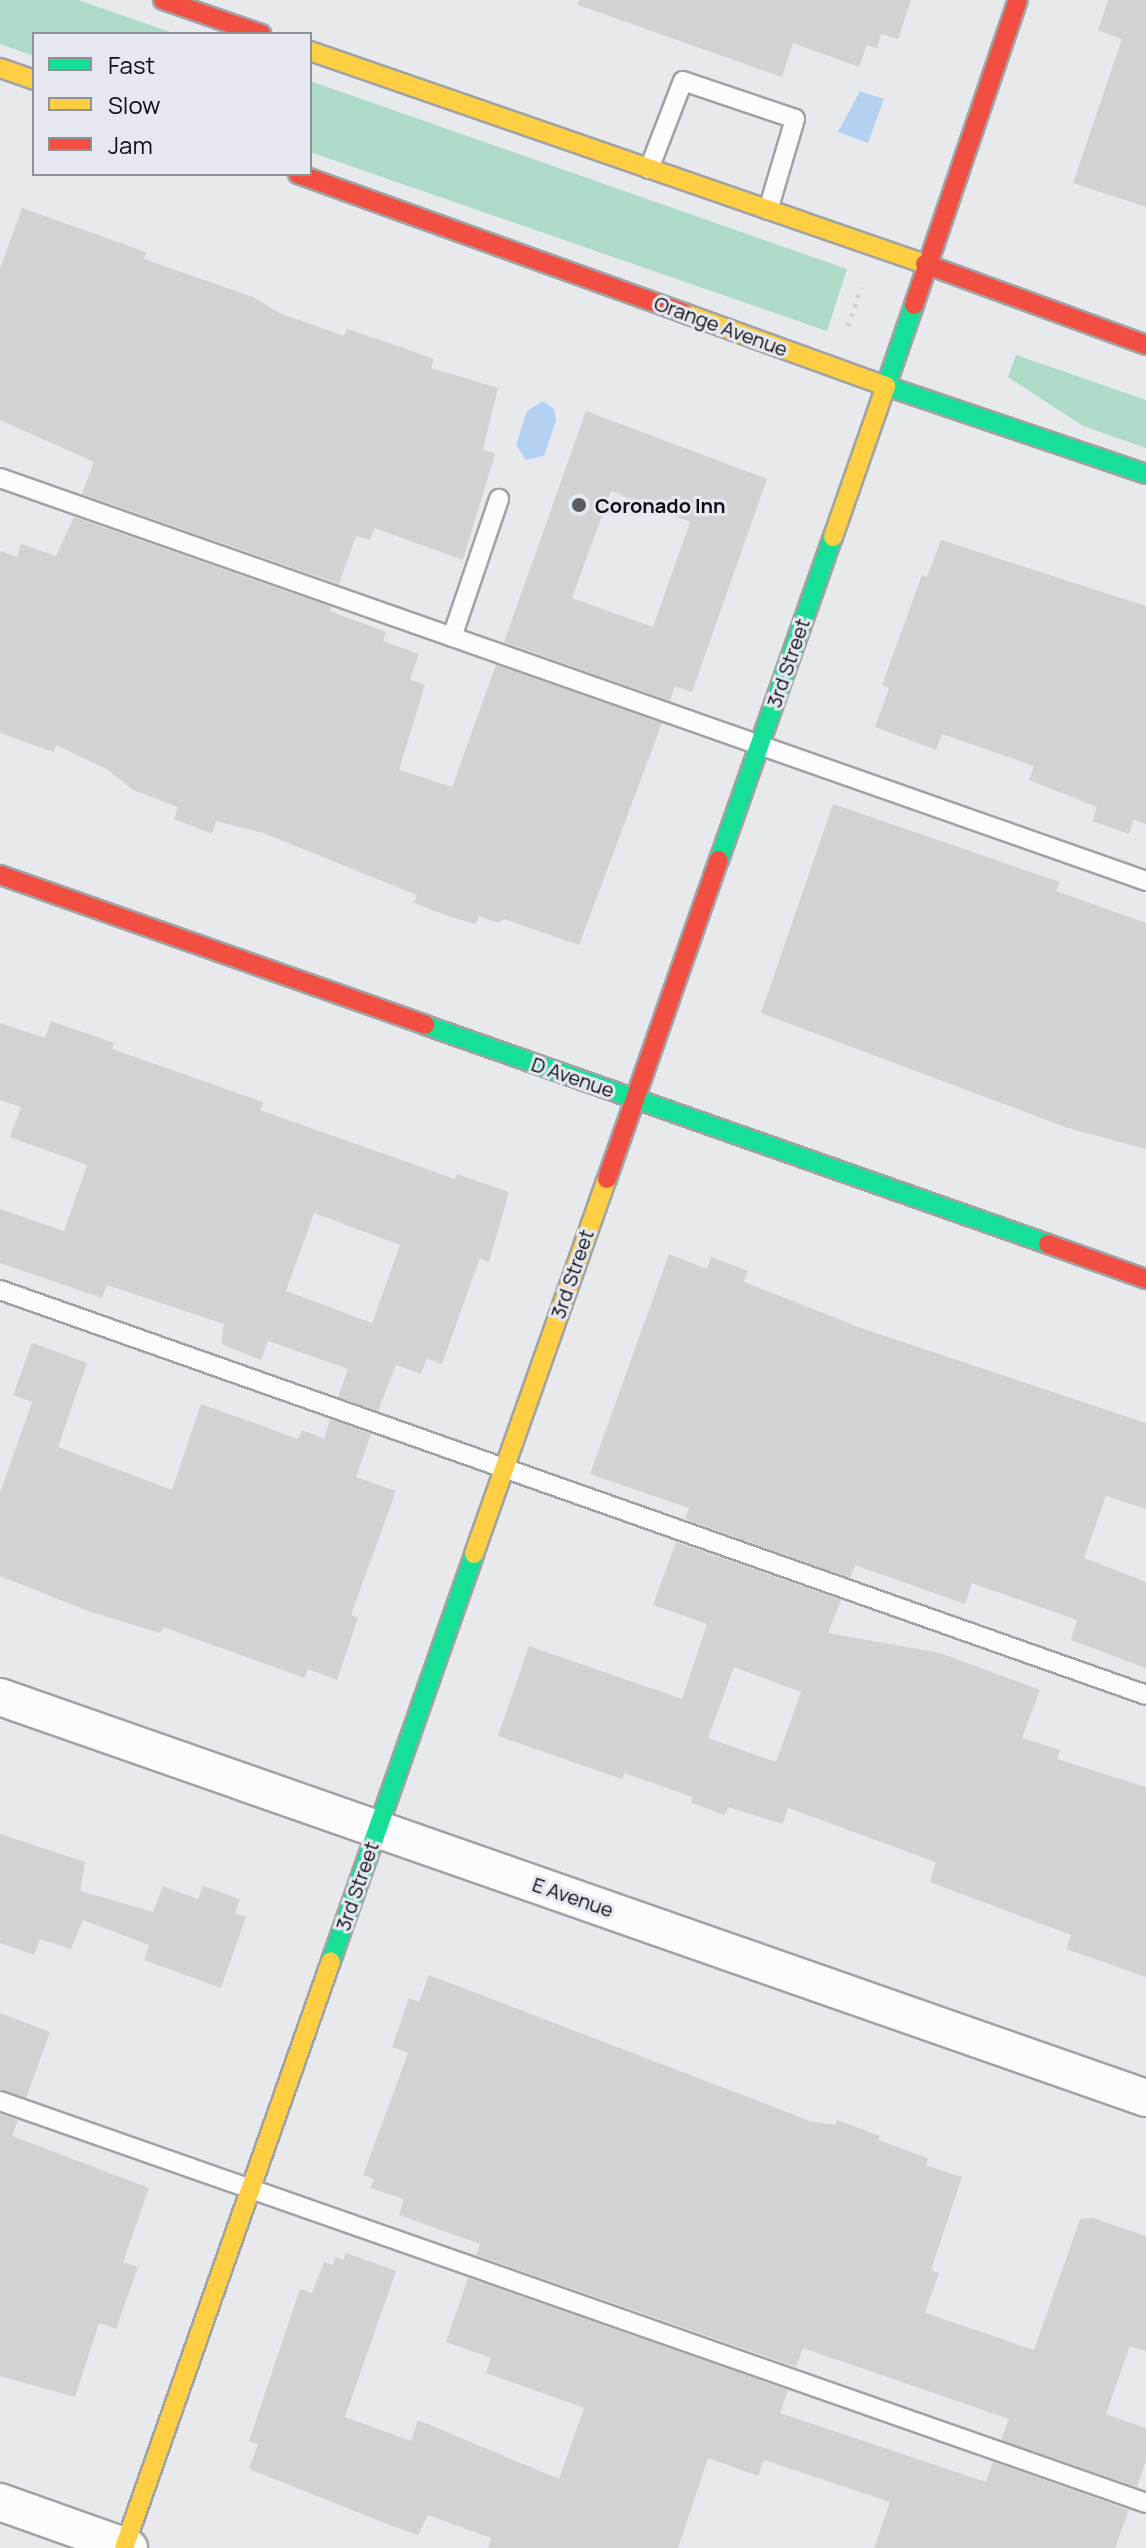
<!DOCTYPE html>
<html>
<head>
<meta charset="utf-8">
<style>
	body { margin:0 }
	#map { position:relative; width:1146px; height:2548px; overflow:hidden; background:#e8e9ed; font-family:Manrope,sans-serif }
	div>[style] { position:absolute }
	.green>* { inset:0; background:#aedac8 }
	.water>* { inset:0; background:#b4d1f2 }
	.building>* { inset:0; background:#d2d2d2 }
	.path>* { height:5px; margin-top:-2.5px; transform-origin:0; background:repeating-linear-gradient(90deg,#d3d3d4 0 4px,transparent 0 10px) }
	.roads { filter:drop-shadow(2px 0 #a1a2a4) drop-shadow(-2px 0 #a1a2a4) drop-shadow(0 2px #a1a2a4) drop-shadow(0 -2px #a1a2a4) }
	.lane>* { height:18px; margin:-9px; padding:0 9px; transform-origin:9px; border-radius:9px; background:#fcfcfc }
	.street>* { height:36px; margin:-18px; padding:0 18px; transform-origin:18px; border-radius:18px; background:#fcfcfc }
	.fast>* { height:18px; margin:-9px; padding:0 9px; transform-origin:9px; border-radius:9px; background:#16e098 }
	.slow>* { height:18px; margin:-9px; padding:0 9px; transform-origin:9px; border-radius:9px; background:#ffcf43 }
	.jam>* { height:18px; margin:-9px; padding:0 9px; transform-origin:9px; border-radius:9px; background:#f24e42 }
	.dots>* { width:22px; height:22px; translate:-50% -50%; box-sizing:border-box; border:4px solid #e5e8f0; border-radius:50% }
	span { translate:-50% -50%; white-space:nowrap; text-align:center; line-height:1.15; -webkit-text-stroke:6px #e5e8f0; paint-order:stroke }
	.street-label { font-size:20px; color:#0e0f11 }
	.poi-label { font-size:20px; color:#0e0f11; font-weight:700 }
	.left { translate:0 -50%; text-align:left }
	.legend { position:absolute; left:32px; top:32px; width:280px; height:144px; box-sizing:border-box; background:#e5e8f0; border:2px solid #8f9197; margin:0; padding:10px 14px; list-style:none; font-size:24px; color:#0e0f11 }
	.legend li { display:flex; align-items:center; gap:16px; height:40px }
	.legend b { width:40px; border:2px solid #8f9197 }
</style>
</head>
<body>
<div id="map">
	<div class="green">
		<i style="clip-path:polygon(0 0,78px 0,176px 34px,34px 34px,34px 56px,0 44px)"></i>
		<i style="clip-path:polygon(310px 81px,847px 269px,827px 331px,310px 152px)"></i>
		<i style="clip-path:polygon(1016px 355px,1146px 400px,1146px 448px,1083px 426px,1008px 377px)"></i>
	</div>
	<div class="water">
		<i style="clip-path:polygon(860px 91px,884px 99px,868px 143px,838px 132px)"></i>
		<i style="clip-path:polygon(543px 401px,554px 409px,556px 421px,544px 456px,526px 460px,516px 445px,527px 411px)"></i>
	</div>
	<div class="building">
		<i style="clip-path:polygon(579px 0,911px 0,898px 39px,881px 34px,877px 48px,867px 45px,859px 67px,793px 43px,782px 77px,578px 5px)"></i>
		<i style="clip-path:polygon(1108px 0,1146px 0,1146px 207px,1073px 183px,1122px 39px,1098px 30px)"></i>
		<i style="clip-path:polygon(22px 208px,146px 252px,144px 259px,253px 297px,279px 313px,344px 336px,347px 329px,395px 345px,434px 359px,431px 368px,498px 388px,483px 449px,495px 454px,463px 560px,374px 528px,370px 540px,356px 536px,339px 584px,82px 494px,94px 462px,0 420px,0 269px)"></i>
		<i style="clip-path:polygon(evenodd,586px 411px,767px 479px,692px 692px,675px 686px,670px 701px,504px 642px,586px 411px,611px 491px,690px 522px,653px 627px,572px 598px,611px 491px)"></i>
		<i style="clip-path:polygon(74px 517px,331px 607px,330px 611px,386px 632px,383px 641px,419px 654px,410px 680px,425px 685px,399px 770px,452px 787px,496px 665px,662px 723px,579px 945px,504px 919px,498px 923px,479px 916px,476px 924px,451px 917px,414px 903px,417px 895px,263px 833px,216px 821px,212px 834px,174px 819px,178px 807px,133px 790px,108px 770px,56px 745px,54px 752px,0 733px,0 551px,17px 557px,21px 544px,56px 556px)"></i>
		<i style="clip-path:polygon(941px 540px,1146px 606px,1146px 824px,1134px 820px,1129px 834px,1092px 821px,1097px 807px,1029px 780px,1034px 766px,942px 734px,936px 750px,875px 727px,889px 688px,882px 685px,922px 575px,927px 577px)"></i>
		<i style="clip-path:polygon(833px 804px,1060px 882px,1056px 891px,1146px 923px,1146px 1149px,1068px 1128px,761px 1013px)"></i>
		<i style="clip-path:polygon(evenodd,51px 1021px,114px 1043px,112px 1049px,263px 1102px,260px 1110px,455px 1179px,457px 1174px,509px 1192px,489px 1262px,480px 1258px,442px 1364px,427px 1358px,421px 1374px,396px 1365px,378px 1411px,338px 1397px,348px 1369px,268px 1341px,261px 1360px,221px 1344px,224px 1324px,107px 1285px,102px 1298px,0 1263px,0 1209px,64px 1231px,87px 1165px,10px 1137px,21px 1107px,0 1100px,0 1023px,45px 1038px,51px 1021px,314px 1213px,400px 1245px,372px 1323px,286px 1291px,314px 1213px)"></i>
		<i style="clip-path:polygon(669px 1254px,707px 1269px,711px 1257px,748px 1271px,744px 1282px,861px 1328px,1146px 1423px,1146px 1509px,1106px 1496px,1084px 1558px,1146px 1582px,1146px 1668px,1071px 1640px,1077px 1620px,972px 1583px,965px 1604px,855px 1565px,850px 1578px,685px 1519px,689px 1508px,590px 1474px)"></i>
		<i style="clip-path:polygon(32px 1343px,87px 1363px,58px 1447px,172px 1490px,201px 1404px,298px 1439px,302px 1430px,324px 1439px,330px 1419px,371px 1434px,356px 1477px,396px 1491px,351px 1615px,358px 1618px,337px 1680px,308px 1669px,305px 1678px,163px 1627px,160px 1633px,88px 1611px,0 1576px,0 1493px,32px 1402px,13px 1395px)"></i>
		<i style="clip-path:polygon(evenodd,676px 1542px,841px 1600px,828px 1633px,940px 1653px,1040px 1690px,1022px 1738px,1060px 1750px,1057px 1759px,1146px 1787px,1146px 1977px,1066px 1949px,1071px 1935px,930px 1882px,936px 1862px,788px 1808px,783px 1824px,728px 1807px,725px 1815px,691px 1803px,693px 1797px,624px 1773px,622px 1779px,498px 1736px,529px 1646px,682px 1699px,707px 1624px,653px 1605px,676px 1542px,734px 1667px,801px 1692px,776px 1762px,708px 1738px,734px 1667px)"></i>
		<i style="clip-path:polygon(0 1834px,85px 1862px,80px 1891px,153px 1912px,163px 1886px,198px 1899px,203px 1886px,240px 1899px,235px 1913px,246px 1917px,221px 1988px,144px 1960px,149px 1945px,83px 1920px,71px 1949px,40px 1939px,34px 1955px,0 1943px)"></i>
		<i style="clip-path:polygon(429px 1975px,810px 2121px,835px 2125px,837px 2120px,880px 2136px,878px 2140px,928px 2158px,926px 2165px,962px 2177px,931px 2270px,939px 2273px,925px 2313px,1034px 2350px,1080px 2219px,1093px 2218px,1146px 2236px,1146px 2351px,1130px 2346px,1106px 2414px,1146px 2428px,1146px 2460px,1137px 2487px,1001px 2440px,1009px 2419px,803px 2348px,796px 2367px,476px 2255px,480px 2244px,399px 2215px,404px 2199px,370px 2188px,374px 2179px,363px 2175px,408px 2053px,392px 2047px,409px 1998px,419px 2002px)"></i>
		<i style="clip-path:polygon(0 2013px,50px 2032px,26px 2098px,0 2089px)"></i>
		<i style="clip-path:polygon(0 2114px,18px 2120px,12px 2136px,149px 2188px,123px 2262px,138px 2267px,116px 2329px,99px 2323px,75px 2397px,0 2376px)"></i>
		<i style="clip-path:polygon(346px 2253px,396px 2271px,345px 2417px,411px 2441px,418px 2420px,559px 2479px,584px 2408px,486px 2373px,491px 2358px,446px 2342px,468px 2278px,788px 2390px,780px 2413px,986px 2482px,993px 2462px,1129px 2510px,1115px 2548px,874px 2548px,890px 2502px,764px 2460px,758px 2476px,708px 2458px,678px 2548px,488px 2548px,491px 2538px,428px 2515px,418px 2535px,387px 2524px,249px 2469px,258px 2444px,249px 2441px,300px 2289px,312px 2293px,324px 2262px,333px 2265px,335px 2257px,344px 2260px)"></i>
	</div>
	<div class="path">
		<i style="left:848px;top:326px;width:41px;rotate:-71.6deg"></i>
	</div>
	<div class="roads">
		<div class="lane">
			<i style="left:649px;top:169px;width:94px;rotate:-68.9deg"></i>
			<i style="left:683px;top:81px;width:118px;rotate:18.7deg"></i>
			<i style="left:795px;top:119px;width:95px;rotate:106.5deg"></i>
			<i style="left:0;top:478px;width:1215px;rotate:19.37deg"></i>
			<i style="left:452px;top:637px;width:146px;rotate:-71.2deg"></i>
			<i style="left:0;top:1290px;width:1215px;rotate:19.46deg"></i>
			<i style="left:0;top:2101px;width:1214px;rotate:19.33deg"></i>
		</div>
		<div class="street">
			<i style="left:0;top:1697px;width:1214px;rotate:19.29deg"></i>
			<i style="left:0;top:2502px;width:137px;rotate:19.6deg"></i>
		</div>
		<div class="fast">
			<i style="left:914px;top:305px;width:86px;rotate:109.1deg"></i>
			<i style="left:886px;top:386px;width:274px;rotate:18.7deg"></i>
			<i style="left:719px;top:860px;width:343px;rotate:-70.6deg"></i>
			<i style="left:425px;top:1025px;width:660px;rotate:19.37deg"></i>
			<i style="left:331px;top:1961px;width:431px;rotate:-70.6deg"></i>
		</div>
		<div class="slow">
			<i style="left:310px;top:51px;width:651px;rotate:19.1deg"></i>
			<i style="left:0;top:68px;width:36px;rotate:19deg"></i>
			<i style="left:684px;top:313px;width:215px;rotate:19.9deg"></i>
			<i style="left:833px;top:537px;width:160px;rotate:-70.7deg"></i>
			<i style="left:474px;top:1554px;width:398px;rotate:-70.5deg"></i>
			<i style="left:124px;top:2548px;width:622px;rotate:-70.58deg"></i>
		</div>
		<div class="jam">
			<i style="left:163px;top:0;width:104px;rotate:19.1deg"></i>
			<i style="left:298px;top:174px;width:410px;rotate:19.8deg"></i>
			<i style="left:925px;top:264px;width:235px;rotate:20.1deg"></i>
			<i style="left:914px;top:305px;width:322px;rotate:-71.2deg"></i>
			<i style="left:0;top:875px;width:451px;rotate:19.4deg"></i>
			<i style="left:607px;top:1179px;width:338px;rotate:-70.7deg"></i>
			<i style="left:1048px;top:1244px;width:104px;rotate:19.7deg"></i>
		</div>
	</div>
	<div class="dots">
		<i style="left:579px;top:505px;background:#5a5b5e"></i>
	</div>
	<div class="street-label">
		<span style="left:721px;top:326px;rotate:20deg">Orange Avenue</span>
		<span style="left:788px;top:663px;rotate:-71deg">3rd Street</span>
		<span style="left:573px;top:1077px;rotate:19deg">D Avenue</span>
		<span style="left:572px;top:1274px;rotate:-71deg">3rd Street</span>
		<span style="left:357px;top:1886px;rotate:-71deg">3rd Street</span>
		<span style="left:573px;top:1897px;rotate:19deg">E Avenue</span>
	</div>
	<div class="poi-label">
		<span class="left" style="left:595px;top:505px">Coronado Inn</span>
	</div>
	<ul class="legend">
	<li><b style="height:10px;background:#16e098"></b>Fast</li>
	<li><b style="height:10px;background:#ffcf43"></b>Slow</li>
	<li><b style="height:10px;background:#f24e42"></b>Jam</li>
	</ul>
</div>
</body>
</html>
